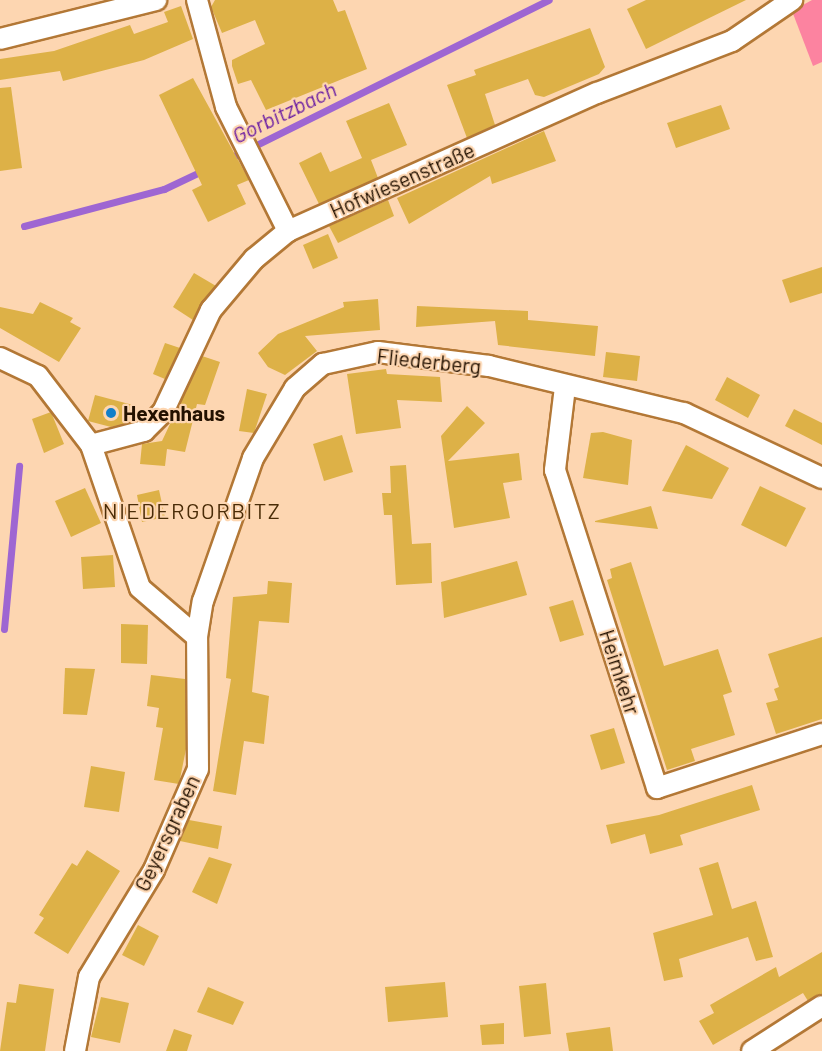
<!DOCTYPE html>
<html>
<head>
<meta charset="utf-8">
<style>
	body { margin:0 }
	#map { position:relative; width:822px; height:1051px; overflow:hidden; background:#fdd6b1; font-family:Barlow,sans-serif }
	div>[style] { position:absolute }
	.green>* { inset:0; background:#fc83a0 }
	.stream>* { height:7px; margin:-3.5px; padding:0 3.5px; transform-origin:3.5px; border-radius:3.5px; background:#9e66d2 }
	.building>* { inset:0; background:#ddb147 }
	.roads { filter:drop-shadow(2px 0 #b37836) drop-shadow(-2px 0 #b37836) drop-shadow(0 2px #b37836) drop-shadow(0 -2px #b37836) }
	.street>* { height:20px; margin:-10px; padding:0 10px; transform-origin:10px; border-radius:10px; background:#fff }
	.dots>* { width:16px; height:16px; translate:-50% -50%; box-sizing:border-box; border:3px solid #fdd6b1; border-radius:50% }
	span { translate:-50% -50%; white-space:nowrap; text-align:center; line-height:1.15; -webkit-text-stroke:4.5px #fdd6b1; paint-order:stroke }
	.street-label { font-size:21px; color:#231100 }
	.poi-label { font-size:21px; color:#231100; font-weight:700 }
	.left { translate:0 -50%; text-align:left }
	.water-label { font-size:22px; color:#6d20a3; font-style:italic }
	.neighbourhood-label { font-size:22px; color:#4a2c07; letter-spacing:1.5px }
</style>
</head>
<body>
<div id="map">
	<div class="green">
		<i style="clip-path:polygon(812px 0,822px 0,822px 62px,813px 66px,792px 11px)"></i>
	</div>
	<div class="stream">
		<i style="left:228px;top:159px;width:358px;rotate:-26.4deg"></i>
		<i style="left:24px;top:226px;width:145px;rotate:-14.8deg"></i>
		<i style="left:164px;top:189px;width:44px;rotate:-25.4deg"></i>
		<i style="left:4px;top:629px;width:164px;rotate:-84.7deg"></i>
	</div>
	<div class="building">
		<i style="clip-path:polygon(215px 0,333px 0,338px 12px,345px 10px,367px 69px,266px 110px,251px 80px,238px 84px,232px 66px,232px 60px,265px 44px,255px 20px,222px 33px,211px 7px)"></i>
		<i style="clip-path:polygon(646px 0,746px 0,646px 49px,627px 9px)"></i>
		<i style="clip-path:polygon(181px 6px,193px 39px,144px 60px,63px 81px,60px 71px,0 80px,0 59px,54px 51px,130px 25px,134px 34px,168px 22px,164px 12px)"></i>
		<i style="clip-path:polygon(590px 28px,605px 67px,599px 74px,544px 97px,535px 95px,528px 79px,485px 94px,495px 125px,467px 138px,447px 85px,476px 75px,474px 70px)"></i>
		<i style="clip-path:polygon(193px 78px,249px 180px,237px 185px,246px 204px,208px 222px,192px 190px,202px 185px,159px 95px)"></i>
		<i style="clip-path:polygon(11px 87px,22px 168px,0 171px,0 88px)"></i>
		<i style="clip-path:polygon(389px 103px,407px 145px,371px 160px,378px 178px,319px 204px,299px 163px,321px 152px,330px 172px,362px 158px,346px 121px)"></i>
		<i style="clip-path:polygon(721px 105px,730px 129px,676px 148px,667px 123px)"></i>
		<i style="clip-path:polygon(544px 131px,556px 161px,492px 184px,490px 176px,409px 224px,397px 198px)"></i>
		<i style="clip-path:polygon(388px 200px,394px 216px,338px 243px,329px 226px)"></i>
		<i style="clip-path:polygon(328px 234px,338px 258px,313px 269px,303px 245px)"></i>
		<i style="clip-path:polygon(822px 267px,822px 293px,790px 303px,782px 280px)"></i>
		<i style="clip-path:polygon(194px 273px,216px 286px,193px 320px,173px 307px)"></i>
		<i style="clip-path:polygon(378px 299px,380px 330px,305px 336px,317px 351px,285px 375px,268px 367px,258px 353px,278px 334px,344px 307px,343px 302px)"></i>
		<i style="clip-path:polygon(40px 302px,73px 318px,70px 322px,81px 328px,59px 362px,0 328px,0 307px,33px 314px)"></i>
		<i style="clip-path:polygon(417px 306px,528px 311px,528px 320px,598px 326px,595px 356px,498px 345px,495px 321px,416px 327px)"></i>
		<i style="clip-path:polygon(165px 343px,180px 348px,165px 379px,153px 374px)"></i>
		<i style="clip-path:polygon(606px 352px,640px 356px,637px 381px,603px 377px)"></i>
		<i style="clip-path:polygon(202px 356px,220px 362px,205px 405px,197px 404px,185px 452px,167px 449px,165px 466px,140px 464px,142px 444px,162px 441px)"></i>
		<i style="clip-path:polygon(386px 369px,387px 374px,440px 377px,442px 402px,397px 400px,401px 428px,356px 434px,347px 374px)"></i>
		<i style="clip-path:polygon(727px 377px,760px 395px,748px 418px,715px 400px)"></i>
		<i style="clip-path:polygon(247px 389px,267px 394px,254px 433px,239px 431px)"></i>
		<i style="clip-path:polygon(95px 395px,133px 405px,128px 423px,111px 427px,88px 421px)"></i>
		<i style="clip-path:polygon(467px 406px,485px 423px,448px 461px,519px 453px,522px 480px,503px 483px,510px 518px,454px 528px,441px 436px)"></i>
		<i style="clip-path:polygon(794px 409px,822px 423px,822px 445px,785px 426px)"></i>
		<i style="clip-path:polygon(51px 412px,64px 444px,44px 453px,32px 419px)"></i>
		<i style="clip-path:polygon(603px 432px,632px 440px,628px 485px,583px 478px,591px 433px)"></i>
		<i style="clip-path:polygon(342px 435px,353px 472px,324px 481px,313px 444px)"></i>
		<i style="clip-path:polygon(686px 445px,729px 468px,712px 499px,662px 491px)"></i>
		<i style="clip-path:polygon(406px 465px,412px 544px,431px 543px,432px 583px,396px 585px,392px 515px,384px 515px,382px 493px,391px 493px,390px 466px)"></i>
		<i style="clip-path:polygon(760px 486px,806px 508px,786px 547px,741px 525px)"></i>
		<i style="clip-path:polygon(85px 488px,101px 523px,71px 537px,55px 501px)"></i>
		<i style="clip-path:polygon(159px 490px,165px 517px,142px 522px,137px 495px)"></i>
		<i style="clip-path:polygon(651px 506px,658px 529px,595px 522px,595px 521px)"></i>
		<i style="clip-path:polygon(113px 555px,115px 587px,83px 589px,81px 557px)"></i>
		<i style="clip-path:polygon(517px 561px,527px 595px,444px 618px,441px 582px)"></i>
		<i style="clip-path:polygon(631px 562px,664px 666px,718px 649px,732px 692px,723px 695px,735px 735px,691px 749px,695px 761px,667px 770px,607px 580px,612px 578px,610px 569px)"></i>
		<i style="clip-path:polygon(268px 581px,292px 583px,289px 623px,259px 621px,252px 692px,269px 696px,264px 744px,244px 741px,236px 795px,213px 791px,231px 679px,226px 678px,233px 597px,267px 594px)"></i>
		<i style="clip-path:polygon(573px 600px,584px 635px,560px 642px,549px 607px)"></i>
		<i style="clip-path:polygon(121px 624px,148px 625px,147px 664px,121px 663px)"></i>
		<i style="clip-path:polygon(822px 637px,822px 719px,776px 734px,766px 703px,778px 700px,774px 689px,779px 687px,768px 654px)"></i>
		<i style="clip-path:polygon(65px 668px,95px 669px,87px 715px,63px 714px)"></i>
		<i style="clip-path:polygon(151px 675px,185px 679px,186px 749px,179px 784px,154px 780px,163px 728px,156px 727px,159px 708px,147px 706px)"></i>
		<i style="clip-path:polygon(614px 728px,625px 763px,601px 770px,590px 735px)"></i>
		<i style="clip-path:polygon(91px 766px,125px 772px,119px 812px,84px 807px)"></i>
		<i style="clip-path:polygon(752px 785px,760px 810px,680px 835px,683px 845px,650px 854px,645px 834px,611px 844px,606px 825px,659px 815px)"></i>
		<i style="clip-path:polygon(189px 820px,222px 826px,218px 849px,180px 841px)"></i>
		<i style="clip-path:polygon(87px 850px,120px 871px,68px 954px,34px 933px,44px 918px,39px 915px,72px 863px,77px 866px)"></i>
		<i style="clip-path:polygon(209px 857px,232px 864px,217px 904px,192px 892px)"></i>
		<i style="clip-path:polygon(718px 862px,732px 909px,756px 901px,773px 957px,756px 961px,748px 937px,679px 959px,683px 977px,664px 981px,653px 933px,713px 915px,699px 868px)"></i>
		<i style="clip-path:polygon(138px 925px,159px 936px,144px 966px,122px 955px)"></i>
		<i style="clip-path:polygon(822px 952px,822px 994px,808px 1001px,803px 993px,713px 1045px,699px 1021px,714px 1013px,710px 1005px,776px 967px,779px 977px)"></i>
		<i style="clip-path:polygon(445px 982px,448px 1017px,388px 1022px,385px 987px)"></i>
		<i style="clip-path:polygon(546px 983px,551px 1034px,524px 1037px,519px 986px)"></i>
		<i style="clip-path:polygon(19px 984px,54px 989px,45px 1051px,0 1051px,7px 1002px,16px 1003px)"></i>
		<i style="clip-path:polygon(208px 987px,244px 1002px,233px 1025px,197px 1012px)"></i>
		<i style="clip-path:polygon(101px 997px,129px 1003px,120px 1043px,91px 1037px)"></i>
		<i style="clip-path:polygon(504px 1023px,504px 1044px,482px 1045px,480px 1025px)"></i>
		<i style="clip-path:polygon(610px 1027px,613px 1051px,569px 1051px,566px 1033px)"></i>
		<i style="clip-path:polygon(174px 1029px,192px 1035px,187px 1051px,166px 1051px)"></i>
	</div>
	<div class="roads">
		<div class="street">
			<i style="left:197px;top:0;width:111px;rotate:74.8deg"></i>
			<i style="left:226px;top:107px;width:139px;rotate:63.4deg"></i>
			<i style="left:0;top:39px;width:161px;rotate:-14deg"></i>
			<i style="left:0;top:358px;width:42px;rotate:25.3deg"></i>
			<i style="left:38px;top:376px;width:87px;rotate:52.5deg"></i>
			<i style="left:91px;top:445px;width:151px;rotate:71.1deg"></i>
			<i style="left:140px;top:588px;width:75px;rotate:40.7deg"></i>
			<i style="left:565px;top:387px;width:84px;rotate:96.9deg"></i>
			<i style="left:555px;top:470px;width:334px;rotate:72.2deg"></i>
			<i style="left:657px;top:788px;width:174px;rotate:-18.1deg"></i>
			<i style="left:91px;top:445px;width:55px;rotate:-14.8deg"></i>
			<i style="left:144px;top:431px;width:27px;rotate:-45deg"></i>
			<i style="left:163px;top:412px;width:113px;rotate:-64.8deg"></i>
			<i style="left:211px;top:310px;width:67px;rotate:-49.9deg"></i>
			<i style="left:254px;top:259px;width:44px;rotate:-39.5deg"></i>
			<i style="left:288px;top:231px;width:338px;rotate:-24.1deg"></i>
			<i style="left:597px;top:93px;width:145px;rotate:-21.1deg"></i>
			<i style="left:732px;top:41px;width:73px;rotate:-34.3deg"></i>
			<i style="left:75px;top:1051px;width:75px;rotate:-79.3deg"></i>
			<i style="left:89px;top:977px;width:125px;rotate:-58.7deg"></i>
			<i style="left:154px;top:870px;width:110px;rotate:-66.5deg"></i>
			<i style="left:198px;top:769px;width:132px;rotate:-90.4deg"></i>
			<i style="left:197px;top:637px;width:36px;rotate:-81deg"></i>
			<i style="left:203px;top:601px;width:151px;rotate:-70.7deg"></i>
			<i style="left:253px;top:458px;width:82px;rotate:-59deg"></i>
			<i style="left:295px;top:388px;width:37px;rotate:-41deg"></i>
			<i style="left:323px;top:364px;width:56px;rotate:-12.3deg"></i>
			<i style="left:378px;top:352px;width:112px;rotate:7.2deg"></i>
			<i style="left:489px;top:366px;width:201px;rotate:13.6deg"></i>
			<i style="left:684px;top:413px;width:153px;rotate:25.2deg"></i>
			<i style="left:752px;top:1051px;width:83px;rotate:-32.7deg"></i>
		</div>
	</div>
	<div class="dots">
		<i style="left:111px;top:413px;background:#127fc9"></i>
	</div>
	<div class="street-label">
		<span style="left:402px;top:180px;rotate:-24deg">Hofwiesenstraße</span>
		<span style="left:429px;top:361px;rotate:6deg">Fliederberg</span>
		<span style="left:620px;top:672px;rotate:72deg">Heimkehr</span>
		<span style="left:167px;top:833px;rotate:-65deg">Geyersgraben</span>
	</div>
	<div class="poi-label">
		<span class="left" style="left:123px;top:413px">Hexenhaus</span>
	</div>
	<div class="water-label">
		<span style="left:284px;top:112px;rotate:-26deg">Gorbitzbach</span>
	</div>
	<div class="neighbourhood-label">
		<span style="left:192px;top:511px">NIEDERGORBITZ</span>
	</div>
</div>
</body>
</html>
